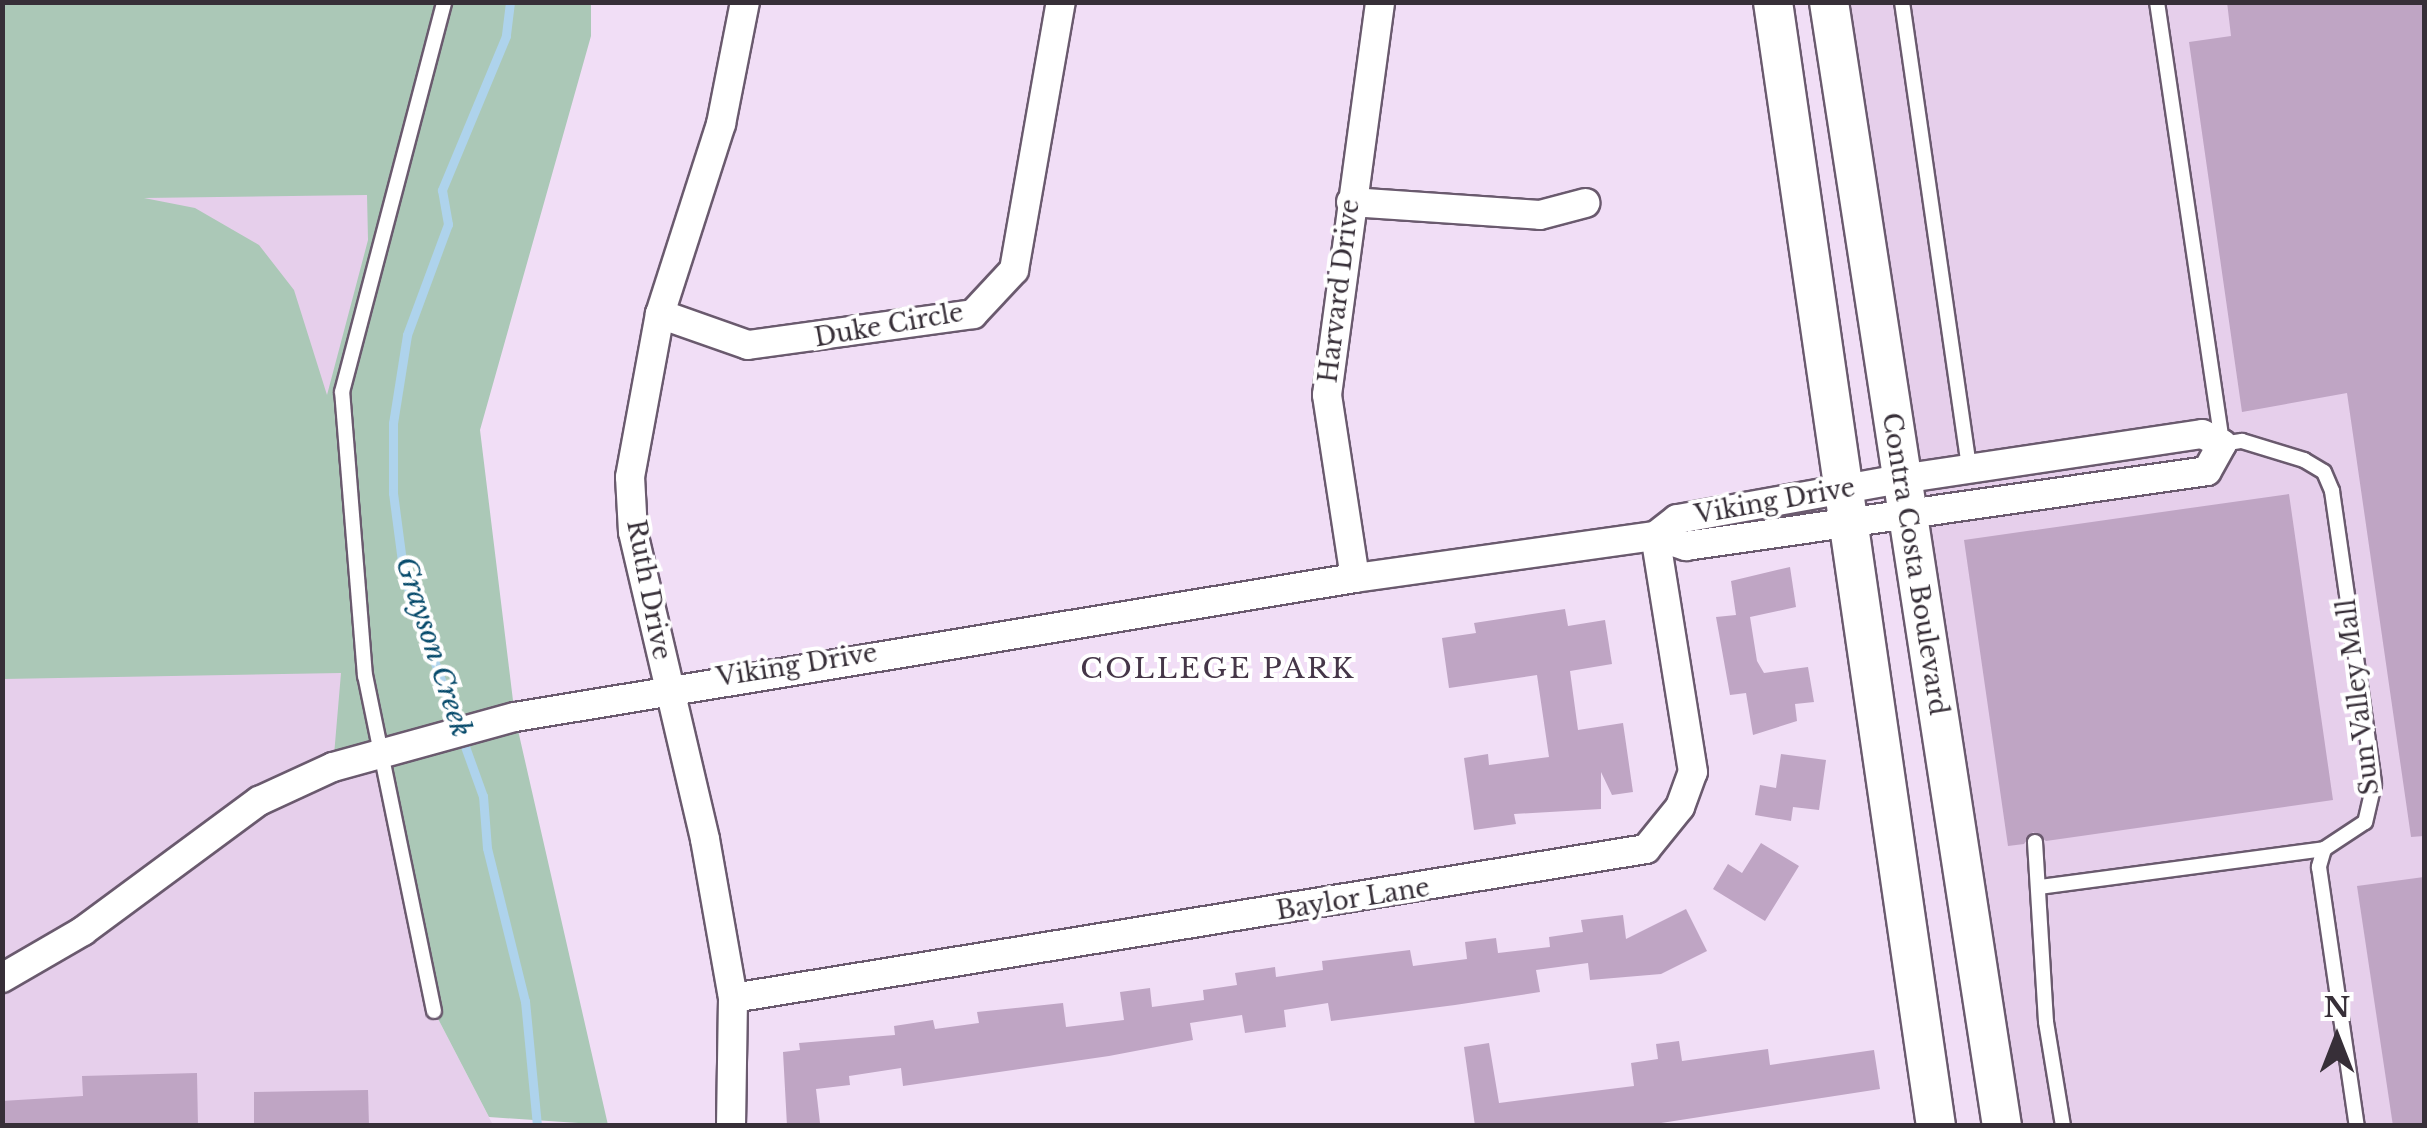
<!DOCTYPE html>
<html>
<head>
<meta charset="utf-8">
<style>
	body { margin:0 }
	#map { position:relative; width:2427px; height:1128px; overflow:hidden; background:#f1def6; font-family:"Libre Baskerville",serif }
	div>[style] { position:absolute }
	.built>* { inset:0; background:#e6cfeb }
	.green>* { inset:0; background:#abc8b7 }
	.stream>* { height:9px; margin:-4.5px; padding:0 4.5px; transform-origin:4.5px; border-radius:4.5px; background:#aed3ec }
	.building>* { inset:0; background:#bfa5c4 }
	.roads { filter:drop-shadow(2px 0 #6a5a6e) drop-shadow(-2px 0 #6a5a6e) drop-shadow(0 2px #6a5a6e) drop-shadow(0 -2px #6a5a6e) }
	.service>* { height:14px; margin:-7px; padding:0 7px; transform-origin:7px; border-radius:7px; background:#fff }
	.minor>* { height:28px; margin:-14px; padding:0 14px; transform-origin:14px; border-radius:14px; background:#fff }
	.secondary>* { height:38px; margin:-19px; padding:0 19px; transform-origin:19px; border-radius:19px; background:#fff }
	span { translate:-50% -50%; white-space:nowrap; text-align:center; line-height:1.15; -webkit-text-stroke:8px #fff; paint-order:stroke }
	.street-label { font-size:25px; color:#372f38 }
	.water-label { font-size:28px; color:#064a6b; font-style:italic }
	.neighbourhood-label { font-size:28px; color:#453648; letter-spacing:2.5px }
	.frame { position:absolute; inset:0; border:5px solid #372f38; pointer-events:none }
	.north { position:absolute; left:2287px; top:988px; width:100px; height:100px; -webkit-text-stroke:8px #fff; paint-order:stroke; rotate:0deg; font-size:28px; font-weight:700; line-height:40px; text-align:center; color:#372f38 }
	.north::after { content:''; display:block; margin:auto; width:35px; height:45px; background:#372f38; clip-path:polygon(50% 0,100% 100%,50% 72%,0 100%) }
</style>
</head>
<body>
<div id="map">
	<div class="built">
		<i style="clip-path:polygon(2px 3px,486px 3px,434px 1011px,493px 1125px,3px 1125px)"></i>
		<i style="clip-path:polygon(1829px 3px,2424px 3px,2424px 1125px,2002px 1125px)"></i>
	</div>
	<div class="green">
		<i style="clip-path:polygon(evenodd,2px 3px,591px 3px,591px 36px,480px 430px,515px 717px,608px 1125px,489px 1117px,434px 1011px,383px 754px,333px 767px,341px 673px,3px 679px,2px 3px,367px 195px,368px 240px,327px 395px,294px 290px,259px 245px,195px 208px,144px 198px,367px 195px)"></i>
	</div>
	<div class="stream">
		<i style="left:510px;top:2px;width:34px;rotate:97deg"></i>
		<i style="left:506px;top:36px;width:167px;rotate:112.6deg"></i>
		<i style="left:442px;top:190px;width:35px;rotate:80deg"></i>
		<i style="left:448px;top:224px;width:118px;rotate:110.3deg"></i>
		<i style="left:407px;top:335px;width:89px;rotate:99deg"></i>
		<i style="left:393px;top:423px;width:70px;rotate:90deg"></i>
		<i style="left:393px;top:493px;width:85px;rotate:82.5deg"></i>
		<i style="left:404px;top:577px;width:233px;rotate:70.2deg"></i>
		<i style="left:483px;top:796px;width:52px;rotate:85.6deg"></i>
		<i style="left:487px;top:848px;width:158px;rotate:76.1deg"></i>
		<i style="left:525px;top:1001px;width:126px;rotate:84.5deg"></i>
	</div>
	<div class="building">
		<i style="clip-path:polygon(2227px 2px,2424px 2px,2424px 836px,2411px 837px,2347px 393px,2242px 412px,2189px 42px,2231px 36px)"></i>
		<i style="clip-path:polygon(2289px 494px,2333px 800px,2046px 841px,2033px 832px,2024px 844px,2008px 846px,1964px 540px)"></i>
		<i style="clip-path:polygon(1790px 567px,1796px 607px,1750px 617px,1757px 661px,1764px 673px,1808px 667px,1814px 702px,1795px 704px,1797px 721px,1753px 735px,1746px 693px,1730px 695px,1716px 617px,1736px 615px,1731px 581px)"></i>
		<i style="clip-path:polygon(1565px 609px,1568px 626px,1605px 620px,1612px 664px,1570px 671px,1578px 730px,1623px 723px,1633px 792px,1612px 795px,1601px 772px,1601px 809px,1514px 814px,1516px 824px,1474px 830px,1464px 758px,1488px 754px,1489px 765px,1549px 757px,1537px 675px,1449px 688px,1442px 638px,1476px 633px,1474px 623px)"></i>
		<i style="clip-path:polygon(1781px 754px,1826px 760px,1819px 810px,1793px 807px,1791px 821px,1755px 815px,1760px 785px,1776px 788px)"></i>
		<i style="clip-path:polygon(1761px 843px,1799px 866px,1765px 921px,1713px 889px,1728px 864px,1742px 873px)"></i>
		<i style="clip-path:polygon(2424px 877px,2424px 1126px,2393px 1126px,2357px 886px)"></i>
		<i style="clip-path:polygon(1686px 909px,1707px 951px,1661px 974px,1590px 980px,1588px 963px,1536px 970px,1540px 992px,1455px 1005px,1331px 1021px,1328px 1003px,1284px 1010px,1286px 1027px,1245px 1033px,1242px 1015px,1190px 1023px,1193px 1040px,1109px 1056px,903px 1086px,901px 1068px,849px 1076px,850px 1085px,816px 1089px,820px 1123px,787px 1126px,783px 1052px,800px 1050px,799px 1043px,895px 1035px,894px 1026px,933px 1020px,935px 1029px,979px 1023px,977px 1012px,1063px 1003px,1066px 1027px,1124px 1020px,1120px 992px,1150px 988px,1152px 1007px,1204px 1000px,1203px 990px,1237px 985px,1235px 973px,1275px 967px,1276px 977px,1323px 970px,1322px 961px,1410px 950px,1413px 966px,1467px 959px,1465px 942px,1496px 938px,1498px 953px,1550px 947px,1549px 937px,1583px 932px,1581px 920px,1623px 915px,1626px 939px)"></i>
		<i style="clip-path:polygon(1679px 1041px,1682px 1061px,1768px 1049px,1770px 1065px,1874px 1050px,1880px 1089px,1642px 1126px,1475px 1126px,1464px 1047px,1489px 1043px,1499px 1103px,1634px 1086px,1631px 1063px,1658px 1059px,1656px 1044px)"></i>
		<i style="clip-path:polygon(197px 1073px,198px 1126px,2px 1126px,2px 1101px,83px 1096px,82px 1076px)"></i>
		<i style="clip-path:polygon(368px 1090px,369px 1126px,254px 1126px,254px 1092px)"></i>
	</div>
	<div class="roads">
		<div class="service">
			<i style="left:1902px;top:2px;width:471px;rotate:81.8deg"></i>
			<i style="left:2157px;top:2px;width:447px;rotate:81.6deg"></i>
			<i style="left:2222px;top:444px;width:20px;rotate:-9deg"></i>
			<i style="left:2242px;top:441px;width:65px;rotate:17deg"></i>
			<i style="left:2304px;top:460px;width:23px;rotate:31deg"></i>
			<i style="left:2324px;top:472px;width:21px;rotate:67deg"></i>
			<i style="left:2332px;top:491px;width:296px;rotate:81.8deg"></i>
			<i style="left:2374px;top:784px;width:39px;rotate:103deg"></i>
			<i style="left:2365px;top:822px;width:49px;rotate:146.6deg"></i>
			<i style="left:2324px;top:849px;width:19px;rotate:106deg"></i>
			<i style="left:2319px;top:867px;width:262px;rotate:81.7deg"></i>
			<i style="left:2035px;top:842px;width:180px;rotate:86.5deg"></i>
			<i style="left:2046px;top:1022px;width:105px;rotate:80.7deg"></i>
			<i style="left:2040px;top:887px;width:287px;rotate:-7.6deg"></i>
			<i style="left:434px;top:1011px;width:342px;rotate:-101.6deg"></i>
			<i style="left:365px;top:676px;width:285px;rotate:-94.6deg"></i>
			<i style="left:342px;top:392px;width:403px;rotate:-75.3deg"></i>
		</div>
		<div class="minor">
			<i style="left:1351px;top:202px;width:189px;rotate:3.9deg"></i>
			<i style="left:1540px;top:215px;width:47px;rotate:-14.9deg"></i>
			<i style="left:660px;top:314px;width:93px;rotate:19.4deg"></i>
			<i style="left:748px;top:345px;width:227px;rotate:-7.8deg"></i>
			<i style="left:973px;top:314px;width:60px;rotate:-47deg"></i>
			<i style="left:1014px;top:270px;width:272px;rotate:-80.1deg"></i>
			<i style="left:1355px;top:578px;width:185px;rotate:-98.7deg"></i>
			<i style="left:1327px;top:395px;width:397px;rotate:-82.3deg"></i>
			<i style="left:2px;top:978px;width:94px;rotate:-30.1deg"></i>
			<i style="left:83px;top:931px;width:219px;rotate:-36.5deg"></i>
			<i style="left:259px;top:801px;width:81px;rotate:-24.7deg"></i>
			<i style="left:333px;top:767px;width:189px;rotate:-15.4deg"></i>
			<i style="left:515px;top:717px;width:851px;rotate:-9.4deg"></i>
			<i style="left:1355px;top:578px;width:303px;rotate:-8deg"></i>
			<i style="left:1655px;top:536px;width:33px;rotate:18deg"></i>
			<i style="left:1686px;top:546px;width:526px;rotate:-8.19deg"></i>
			<i style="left:2207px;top:471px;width:31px;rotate:-61deg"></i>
			<i style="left:2222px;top:444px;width:22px;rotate:-153deg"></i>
			<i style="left:2202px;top:434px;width:305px;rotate:171.5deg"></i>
			<i style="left:1900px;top:479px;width:227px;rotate:169.8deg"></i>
			<i style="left:1677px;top:519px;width:28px;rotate:142deg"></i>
			<i style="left:733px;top:998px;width:925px;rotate:-9.27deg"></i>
			<i style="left:1646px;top:849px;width:54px;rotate:-51deg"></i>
			<i style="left:1680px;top:807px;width:37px;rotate:-70deg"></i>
			<i style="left:1693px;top:772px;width:239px;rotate:-99.1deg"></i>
			<i style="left:731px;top:1126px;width:128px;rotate:-89.1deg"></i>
			<i style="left:733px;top:998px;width:161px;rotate:-100deg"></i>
			<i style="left:705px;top:839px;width:315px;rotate:-103.2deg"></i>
			<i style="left:633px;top:532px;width:55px;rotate:-93.1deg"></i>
			<i style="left:630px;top:477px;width:166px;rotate:-79.6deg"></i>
			<i style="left:660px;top:314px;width:200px;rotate:-72.2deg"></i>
			<i style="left:721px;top:124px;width:124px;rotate:-78.9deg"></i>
		</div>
		<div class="secondary">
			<i style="left:1773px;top:2px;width:1136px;rotate:81.75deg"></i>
			<i style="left:1829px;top:2px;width:1137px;rotate:81.25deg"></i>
		</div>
	</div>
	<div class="street-label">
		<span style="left:1340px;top:291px;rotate:-83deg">Harvard Drive</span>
		<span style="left:889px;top:326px;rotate:-10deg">Duke Circle</span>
		<span style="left:1775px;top:502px;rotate:-10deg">Viking Drive</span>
		<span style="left:1914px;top:564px;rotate:81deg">Contra Costa Boulevard</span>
		<span style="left:648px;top:590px;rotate:79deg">Ruth Drive</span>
		<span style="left:797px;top:666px;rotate:-9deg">Viking Drive</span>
		<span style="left:2359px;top:697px;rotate:-97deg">Sun Valley Mall</span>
		<span style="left:1353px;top:900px;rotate:-9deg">Baylor Lane</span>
	</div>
	<div class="water-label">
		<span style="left:433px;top:647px;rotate:72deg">Grayson Creek</span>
	</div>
	<div class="neighbourhood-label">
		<span style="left:1218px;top:669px">COLLEGE PARK</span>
	</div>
	<div class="frame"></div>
	<div class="north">N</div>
</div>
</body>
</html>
